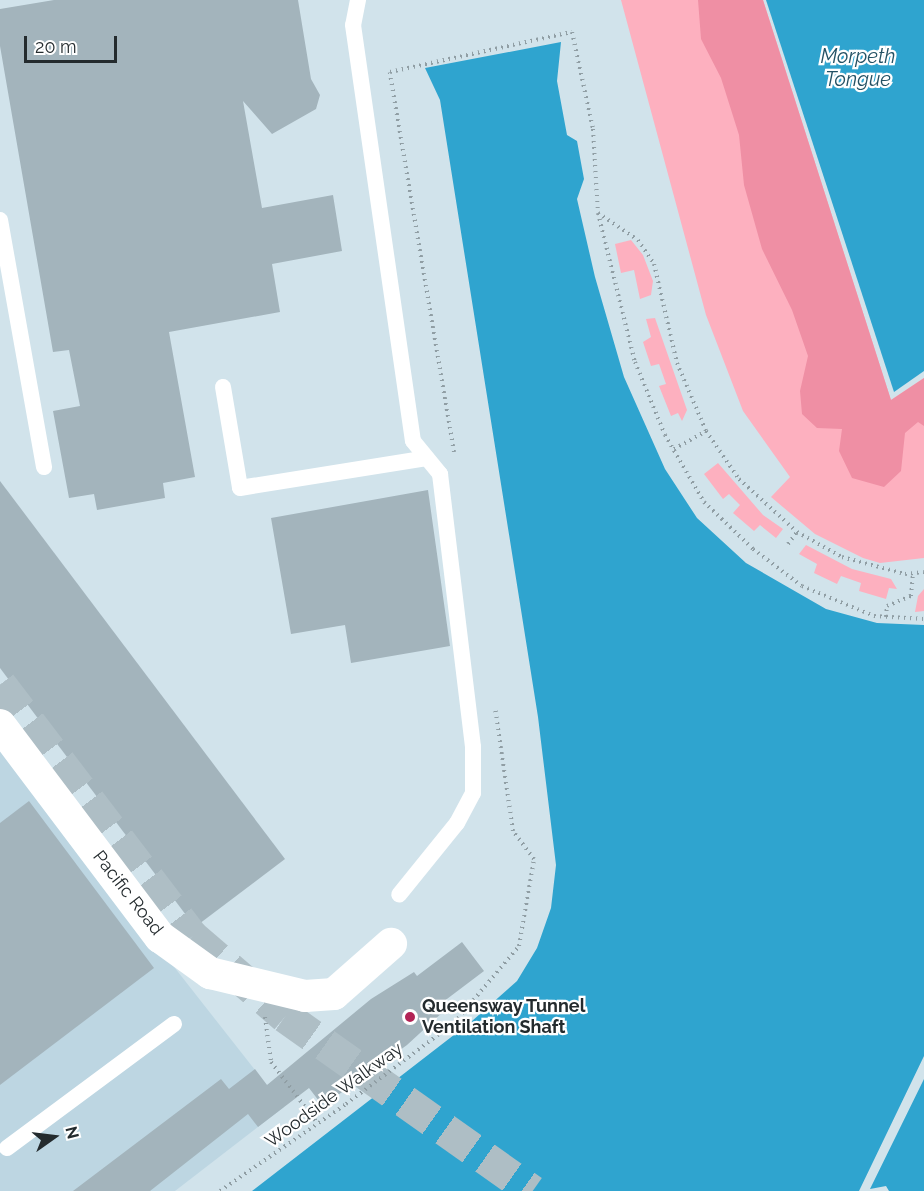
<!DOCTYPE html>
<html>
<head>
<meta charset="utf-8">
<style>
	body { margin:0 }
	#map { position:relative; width:924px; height:1191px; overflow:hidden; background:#d1e3eb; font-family:Raleway,sans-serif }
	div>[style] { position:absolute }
	.built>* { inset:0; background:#bdd6e2 }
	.green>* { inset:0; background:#fdb0bf }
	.forest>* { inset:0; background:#ef8fa4 }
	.water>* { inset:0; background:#2fa4cf }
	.pier>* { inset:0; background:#d1e3eb }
	.building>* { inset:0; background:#a3b4bc }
	.primary-tunnel>* { height:33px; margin-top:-16.5px; transform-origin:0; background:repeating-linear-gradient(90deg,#aebec5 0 33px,transparent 0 49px) }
	.path>* { height:4px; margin-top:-2px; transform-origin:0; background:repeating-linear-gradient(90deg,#909ea4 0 1.5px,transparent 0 6px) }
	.service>* { height:16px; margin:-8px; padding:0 8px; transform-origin:8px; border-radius:8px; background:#fff }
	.minor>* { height:32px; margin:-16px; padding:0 16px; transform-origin:16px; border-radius:16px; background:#fff }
	.dots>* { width:16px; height:16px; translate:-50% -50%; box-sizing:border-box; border:3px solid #fff; border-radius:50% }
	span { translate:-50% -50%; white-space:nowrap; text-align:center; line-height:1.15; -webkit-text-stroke:4.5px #fff; paint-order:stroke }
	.street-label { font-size:18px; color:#242b2e }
	.poi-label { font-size:18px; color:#242b2e; font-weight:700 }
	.left { translate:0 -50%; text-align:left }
	.water-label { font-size:20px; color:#245265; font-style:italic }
	.north { position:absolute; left:24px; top:1107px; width:60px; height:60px; -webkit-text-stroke:4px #fff; paint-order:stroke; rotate:76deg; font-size:16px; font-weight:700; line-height:24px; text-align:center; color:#242b2e }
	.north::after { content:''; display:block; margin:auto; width:21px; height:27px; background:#242b2e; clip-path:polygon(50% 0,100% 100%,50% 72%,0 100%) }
	.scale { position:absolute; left:24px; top:36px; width:93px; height:27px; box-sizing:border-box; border:3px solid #242b2e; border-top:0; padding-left:8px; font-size:18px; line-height:21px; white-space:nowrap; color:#242b2e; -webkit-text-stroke:4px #fff; paint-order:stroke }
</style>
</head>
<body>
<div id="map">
	<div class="built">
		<i style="clip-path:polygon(0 745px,284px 1107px,175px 1191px,0 1191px)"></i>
	</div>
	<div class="green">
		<i style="clip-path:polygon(621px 0,763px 0,891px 400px,924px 378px,924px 558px,880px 563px,863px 558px,815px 534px,771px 497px,790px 477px,743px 411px,706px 315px)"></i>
		<i style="clip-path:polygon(631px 240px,643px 255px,653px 281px,651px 295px,640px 299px,634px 270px,621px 273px,615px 244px)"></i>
		<i style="clip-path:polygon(655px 318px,687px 410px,682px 421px,678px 413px,671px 416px,659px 386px,666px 384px,659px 364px,651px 366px,643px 342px,651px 337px,646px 319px)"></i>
		<i style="clip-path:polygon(718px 463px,763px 515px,783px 529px,776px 538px,760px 525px,754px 531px,733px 513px,740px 505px,729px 494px,723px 499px,704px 474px)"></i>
		<i style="clip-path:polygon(806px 545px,852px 569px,891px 579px,897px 589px,889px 588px,886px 599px,859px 591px,861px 583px,841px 576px,837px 584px,814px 573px,817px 564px,799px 554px)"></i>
		<i style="clip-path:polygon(924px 589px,924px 611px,915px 612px,918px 596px)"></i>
	</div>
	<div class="forest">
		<i style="clip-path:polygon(698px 0,763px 0,891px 400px,924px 378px,924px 426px,918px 422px,905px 433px,901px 471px,884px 487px,852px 478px,839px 451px,842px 429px,817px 428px,802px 414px,800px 391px,808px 356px,792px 310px,762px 249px,744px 185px,739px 135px,721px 78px,701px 39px)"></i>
	</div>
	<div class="water">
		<i style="clip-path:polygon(766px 0,924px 0,924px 371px,894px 392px)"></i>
		<i style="clip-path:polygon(561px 42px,557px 81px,567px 135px,577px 141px,584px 179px,577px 199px,595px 277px,624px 377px,665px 469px,697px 518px,746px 563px,826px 609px,877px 623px,924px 625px,924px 1191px,252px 1191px,472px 1021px,517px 981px,537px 948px,551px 908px,556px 865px,538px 717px,440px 100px,425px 68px)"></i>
	</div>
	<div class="pier">
		<i style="clip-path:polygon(924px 1056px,924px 1079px,870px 1189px,886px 1186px,889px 1191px,859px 1191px)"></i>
	</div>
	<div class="building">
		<i style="clip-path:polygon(54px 0,298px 0,311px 79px,320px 95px,316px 109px,272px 134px,243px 101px,262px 208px,333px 195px,342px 251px,272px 264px,280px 312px,169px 332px,195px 477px,163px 483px,165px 498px,97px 510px,94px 494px,69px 498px,53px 411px,80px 406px,69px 350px,53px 352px,0 46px,0 9px)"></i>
		<i style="clip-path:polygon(0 481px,285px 859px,195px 927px,0 668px)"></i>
		<i style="clip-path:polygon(428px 490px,450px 646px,351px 663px,345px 625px,291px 634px,271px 518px)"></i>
		<i style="clip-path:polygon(29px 801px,154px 968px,0 1085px,0 823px)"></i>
		<i style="clip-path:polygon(462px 942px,484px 971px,439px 1005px,444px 1011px,407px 1045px,338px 1095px,322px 1105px,309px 1088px,258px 1127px,248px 1114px,150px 1191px,73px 1191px,221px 1079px,229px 1089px,255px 1069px,267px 1085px,371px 999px,414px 972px,417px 976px)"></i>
	</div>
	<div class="primary-tunnel">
		<i style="left:0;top:684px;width:317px;rotate:52.7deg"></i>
		<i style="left:192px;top:936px;width:123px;rotate:40.7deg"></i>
		<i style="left:285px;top:1016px;width:303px;rotate:35.3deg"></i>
	</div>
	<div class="path">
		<i style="left:598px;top:213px;width:48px;rotate:34deg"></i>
		<i style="left:638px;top:240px;width:29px;rotate:56deg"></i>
		<i style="left:654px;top:264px;width:102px;rotate:76.9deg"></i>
		<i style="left:677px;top:363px;width:74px;rotate:66.9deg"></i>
		<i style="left:706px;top:431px;width:58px;rotate:55.5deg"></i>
		<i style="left:739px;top:479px;width:79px;rotate:42.4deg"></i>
		<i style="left:797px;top:532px;width:51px;rotate:29.1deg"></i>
		<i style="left:842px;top:557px;width:65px;rotate:15.1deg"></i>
		<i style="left:905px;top:574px;width:19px;rotate:-6deg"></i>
		<i style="left:674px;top:449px;width:37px;rotate:-29deg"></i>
		<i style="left:454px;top:452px;width:385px;rotate:-99.6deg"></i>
		<i style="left:390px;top:72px;width:186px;rotate:-12.4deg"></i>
		<i style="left:572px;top:32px;width:99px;rotate:77.8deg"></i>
		<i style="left:593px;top:129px;width:84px;rotate:86.6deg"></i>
		<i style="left:598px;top:213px;width:154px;rotate:76.1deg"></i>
		<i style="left:635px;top:362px;width:79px;rotate:67.7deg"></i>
		<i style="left:665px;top:435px;width:78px;rotate:59.8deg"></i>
		<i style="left:704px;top:502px;width:68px;rotate:43.8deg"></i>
		<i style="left:753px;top:549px;width:61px;rotate:37.1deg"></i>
		<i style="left:802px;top:586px;width:78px;rotate:22.6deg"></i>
		<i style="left:874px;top:616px;width:50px;rotate:3.4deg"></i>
		<i style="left:788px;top:544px;width:15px;rotate:-53deg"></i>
		<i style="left:886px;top:617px;width:11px;rotate:-85deg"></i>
		<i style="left:887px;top:606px;width:26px;rotate:-23deg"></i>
		<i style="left:911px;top:596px;width:23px;rotate:-85deg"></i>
		<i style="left:265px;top:1017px;width:45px;rotate:82.4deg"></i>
		<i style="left:271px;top:1062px;width:78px;rotate:52.8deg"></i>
		<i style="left:220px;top:1191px;width:153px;rotate:-34.6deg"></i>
		<i style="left:346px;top:1104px;width:135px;rotate:-36.9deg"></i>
		<i style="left:454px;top:1023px;width:101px;rotate:-49.8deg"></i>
		<i style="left:519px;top:946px;width:88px;rotate:-80.2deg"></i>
		<i style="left:534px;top:859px;width:35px;rotate:-127deg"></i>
		<i style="left:513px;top:831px;width:124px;rotate:-98.3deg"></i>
	</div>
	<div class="service">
		<i style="left:358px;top:0;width:25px;rotate:101deg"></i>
		<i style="left:353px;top:25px;width:420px;rotate:81.8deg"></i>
		<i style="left:413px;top:441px;width:43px;rotate:50.7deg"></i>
		<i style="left:440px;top:474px;width:275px;rotate:83.1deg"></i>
		<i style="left:473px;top:747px;width:46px;rotate:90deg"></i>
		<i style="left:473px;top:793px;width:34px;rotate:118deg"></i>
		<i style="left:457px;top:823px;width:92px;rotate:128.9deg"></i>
		<i style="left:0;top:220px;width:251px;rotate:79.9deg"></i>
		<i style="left:223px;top:387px;width:102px;rotate:80.4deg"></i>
		<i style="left:240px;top:488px;width:189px;rotate:-9.1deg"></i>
		<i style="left:7px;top:1148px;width:208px;rotate:-36.6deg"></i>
	</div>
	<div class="minor">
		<i style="left:0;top:725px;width:266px;rotate:53deg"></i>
		<i style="left:160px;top:937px;width:62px;rotate:35.8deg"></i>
		<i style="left:210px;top:973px;width:98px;rotate:13.6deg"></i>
		<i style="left:305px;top:996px;width:29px;rotate:-4deg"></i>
		<i style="left:334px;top:994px;width:76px;rotate:-41.3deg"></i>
	</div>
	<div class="dots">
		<i style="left:410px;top:1017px;background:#b22355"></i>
	</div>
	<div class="street-label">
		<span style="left:128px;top:893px;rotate:52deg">Pacific Road</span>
		<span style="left:334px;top:1095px;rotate:-36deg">Woodside Walkway</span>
	</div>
	<div class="poi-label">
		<span class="left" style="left:422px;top:1017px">Queensway Tunnel<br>Ventilation Shaft</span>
	</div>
	<div class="water-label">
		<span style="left:858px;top:68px">Morpeth<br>Tongue</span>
	</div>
	<div class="north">N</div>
	<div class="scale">20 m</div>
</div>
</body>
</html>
